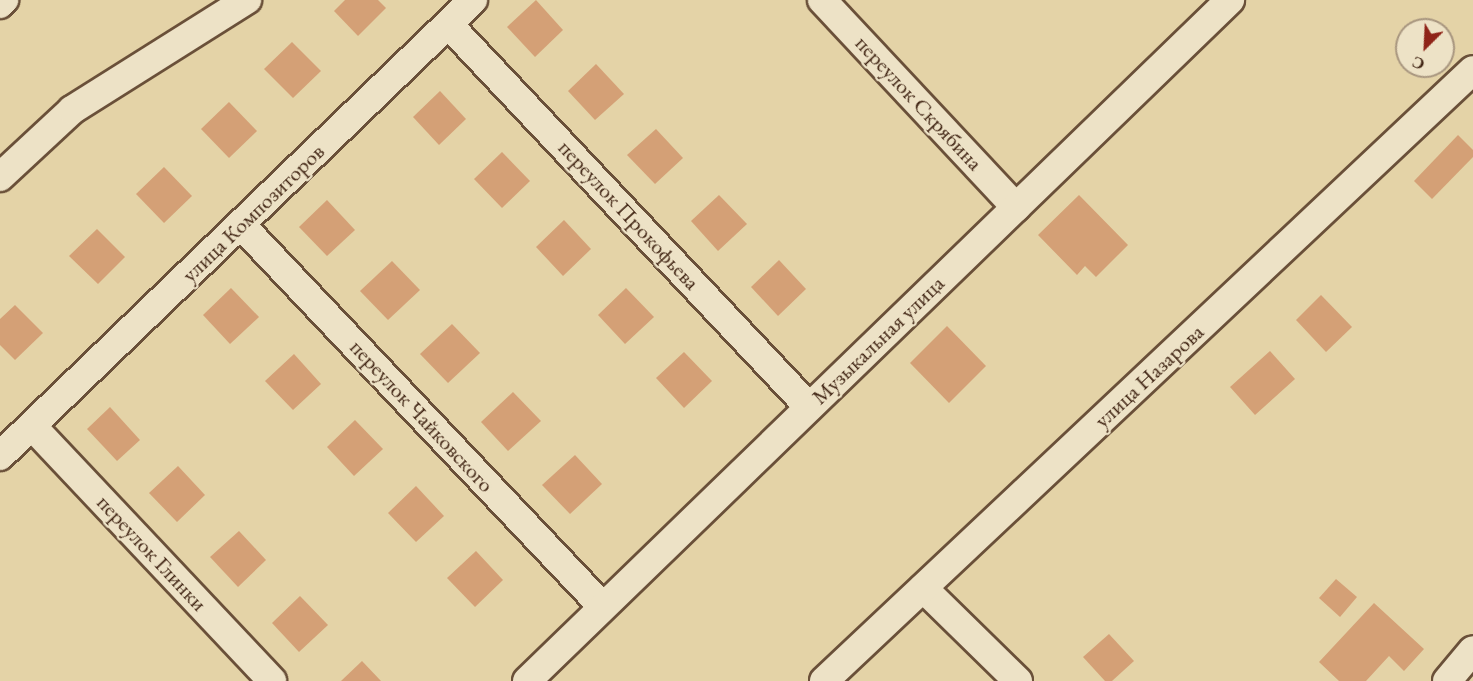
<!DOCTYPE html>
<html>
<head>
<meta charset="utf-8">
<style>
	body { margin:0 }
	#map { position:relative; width:1473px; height:681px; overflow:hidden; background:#e4d3a7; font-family:"EB Garamond",serif }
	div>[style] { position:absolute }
	.building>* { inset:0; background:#d4a076 }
	.roads { filter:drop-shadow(2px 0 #6a5039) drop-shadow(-2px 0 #6a5039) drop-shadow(0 2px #6a5039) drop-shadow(0 -2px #6a5039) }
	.minor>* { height:28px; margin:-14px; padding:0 14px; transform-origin:14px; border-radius:14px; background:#ede2c6 }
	span { translate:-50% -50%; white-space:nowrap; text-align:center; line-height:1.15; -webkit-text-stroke:4.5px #ede2c6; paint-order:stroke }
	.street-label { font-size:22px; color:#412514 }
	.north { position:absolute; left:1395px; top:18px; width:60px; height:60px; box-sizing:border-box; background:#ede2c6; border:2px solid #a8967f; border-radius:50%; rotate:204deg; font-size:16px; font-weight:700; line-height:24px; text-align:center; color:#412514 }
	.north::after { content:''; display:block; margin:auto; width:21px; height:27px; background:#8f2418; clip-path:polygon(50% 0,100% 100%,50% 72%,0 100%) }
</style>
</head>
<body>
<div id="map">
	<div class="building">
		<i style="clip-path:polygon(345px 0,378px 0,386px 8px,358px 36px,334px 11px)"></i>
		<i style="clip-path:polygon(536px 0,563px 30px,535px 57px,507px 27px)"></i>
		<i style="clip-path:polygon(292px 42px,321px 71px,293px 98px,264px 69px)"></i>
		<i style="clip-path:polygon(596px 64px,624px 94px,595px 120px,568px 91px)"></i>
		<i style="clip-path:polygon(440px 91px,466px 119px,439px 145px,413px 117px)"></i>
		<i style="clip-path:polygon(229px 102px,257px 131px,229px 158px,201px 129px)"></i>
		<i style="clip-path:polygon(656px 129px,683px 158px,655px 184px,627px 155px)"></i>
		<i style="clip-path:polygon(1458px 135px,1473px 150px,1473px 157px,1432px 199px,1414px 181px)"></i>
		<i style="clip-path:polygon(502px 152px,530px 181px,502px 208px,474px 179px)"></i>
		<i style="clip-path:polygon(164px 167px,192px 196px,164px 223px,136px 194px)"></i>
		<i style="clip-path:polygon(719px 195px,747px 224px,718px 251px,691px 221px)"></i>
		<i style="clip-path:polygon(1079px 195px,1128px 245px,1096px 277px,1085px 266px,1077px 275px,1038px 235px)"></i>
		<i style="clip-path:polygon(327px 200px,355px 230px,327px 256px,299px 227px)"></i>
		<i style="clip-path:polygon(564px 220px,591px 249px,563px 276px,536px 247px)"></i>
		<i style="clip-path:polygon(97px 229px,125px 257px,98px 284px,69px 256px)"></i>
		<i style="clip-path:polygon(779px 260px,806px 289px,778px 316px,751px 287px)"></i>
		<i style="clip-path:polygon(392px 261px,420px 290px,388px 320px,360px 291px)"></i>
		<i style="clip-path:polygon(231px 288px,259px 317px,230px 344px,203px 315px)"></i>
		<i style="clip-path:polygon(626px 288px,654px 317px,625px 344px,598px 315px)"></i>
		<i style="clip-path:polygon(1321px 295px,1352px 327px,1326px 352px,1296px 320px)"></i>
		<i style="clip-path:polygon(15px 305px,43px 333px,15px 360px,0 345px,0 319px)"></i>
		<i style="clip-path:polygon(452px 324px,480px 353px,448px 383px,420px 354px)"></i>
		<i style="clip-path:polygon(947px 326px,986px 366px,949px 403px,910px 363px)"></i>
		<i style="clip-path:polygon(1270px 351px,1295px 379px,1255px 415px,1230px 387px)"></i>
		<i style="clip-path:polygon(684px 352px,712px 381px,684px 408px,656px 378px)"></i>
		<i style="clip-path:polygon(294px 354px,321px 384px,293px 410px,265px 381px)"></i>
		<i style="clip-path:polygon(513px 392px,541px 421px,508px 451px,481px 422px)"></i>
		<i style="clip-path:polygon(110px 407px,140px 440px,117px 461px,87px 429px)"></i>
		<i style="clip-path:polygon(355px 420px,383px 449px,354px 476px,327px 447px)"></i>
		<i style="clip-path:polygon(575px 455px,602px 484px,570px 514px,542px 485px)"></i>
		<i style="clip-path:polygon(178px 466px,205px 495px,177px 522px,149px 493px)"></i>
		<i style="clip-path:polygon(416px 486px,444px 516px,416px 542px,388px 513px)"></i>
		<i style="clip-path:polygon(239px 531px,266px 560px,238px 587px,210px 557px)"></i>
		<i style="clip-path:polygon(476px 551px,503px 580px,475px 607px,447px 578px)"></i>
		<i style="clip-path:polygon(1336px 579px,1357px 597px,1340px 617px,1319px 598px)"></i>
		<i style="clip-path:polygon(300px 596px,328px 625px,299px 652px,272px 623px)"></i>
		<i style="clip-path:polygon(1374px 603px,1424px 649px,1404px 671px,1389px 656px,1366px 681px,1339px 681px,1319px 662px)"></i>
		<i style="clip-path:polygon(1109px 634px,1134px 661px,1112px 681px,1105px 681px,1083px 657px)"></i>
		<i style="clip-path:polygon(362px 661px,381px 681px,341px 681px)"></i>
	</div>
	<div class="roads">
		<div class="minor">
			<i style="left:822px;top:0;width:284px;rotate:46.9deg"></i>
			<i style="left:0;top:4px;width:6px;rotate:-45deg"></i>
			<i style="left:448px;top:24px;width:526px;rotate:46.69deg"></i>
			<i style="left:0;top:177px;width:98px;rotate:-42.9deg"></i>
			<i style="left:72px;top:110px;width:207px;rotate:-32.2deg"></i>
			<i style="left:241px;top:225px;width:526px;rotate:46.54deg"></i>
			<i style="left:32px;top:426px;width:350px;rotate:46.7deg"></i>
			<i style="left:0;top:456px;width:657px;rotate:-43.95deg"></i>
			<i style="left:923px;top:588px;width:133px;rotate:44.4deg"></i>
			<i style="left:527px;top:681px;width:979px;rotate:-44.09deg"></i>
			<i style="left:824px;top:681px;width:891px;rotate:-43.27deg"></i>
			<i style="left:1447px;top:681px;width:40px;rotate:-50deg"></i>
		</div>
	</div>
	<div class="street-label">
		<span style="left:919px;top:103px;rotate:47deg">переулок Скрябина</span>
		<span style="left:253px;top:213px;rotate:-44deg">улица Композиторов</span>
		<span style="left:629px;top:215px;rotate:47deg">переулок Прокофьева</span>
		<span style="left:878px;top:340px;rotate:-44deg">Музыкальная улица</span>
		<span style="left:1149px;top:376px;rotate:-43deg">улица Назарова</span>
		<span style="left:422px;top:416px;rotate:47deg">переулок Чайковского</span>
		<span style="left:152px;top:553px;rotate:47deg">переулок Глинки</span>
	</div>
	<div class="north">С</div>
</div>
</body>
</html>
